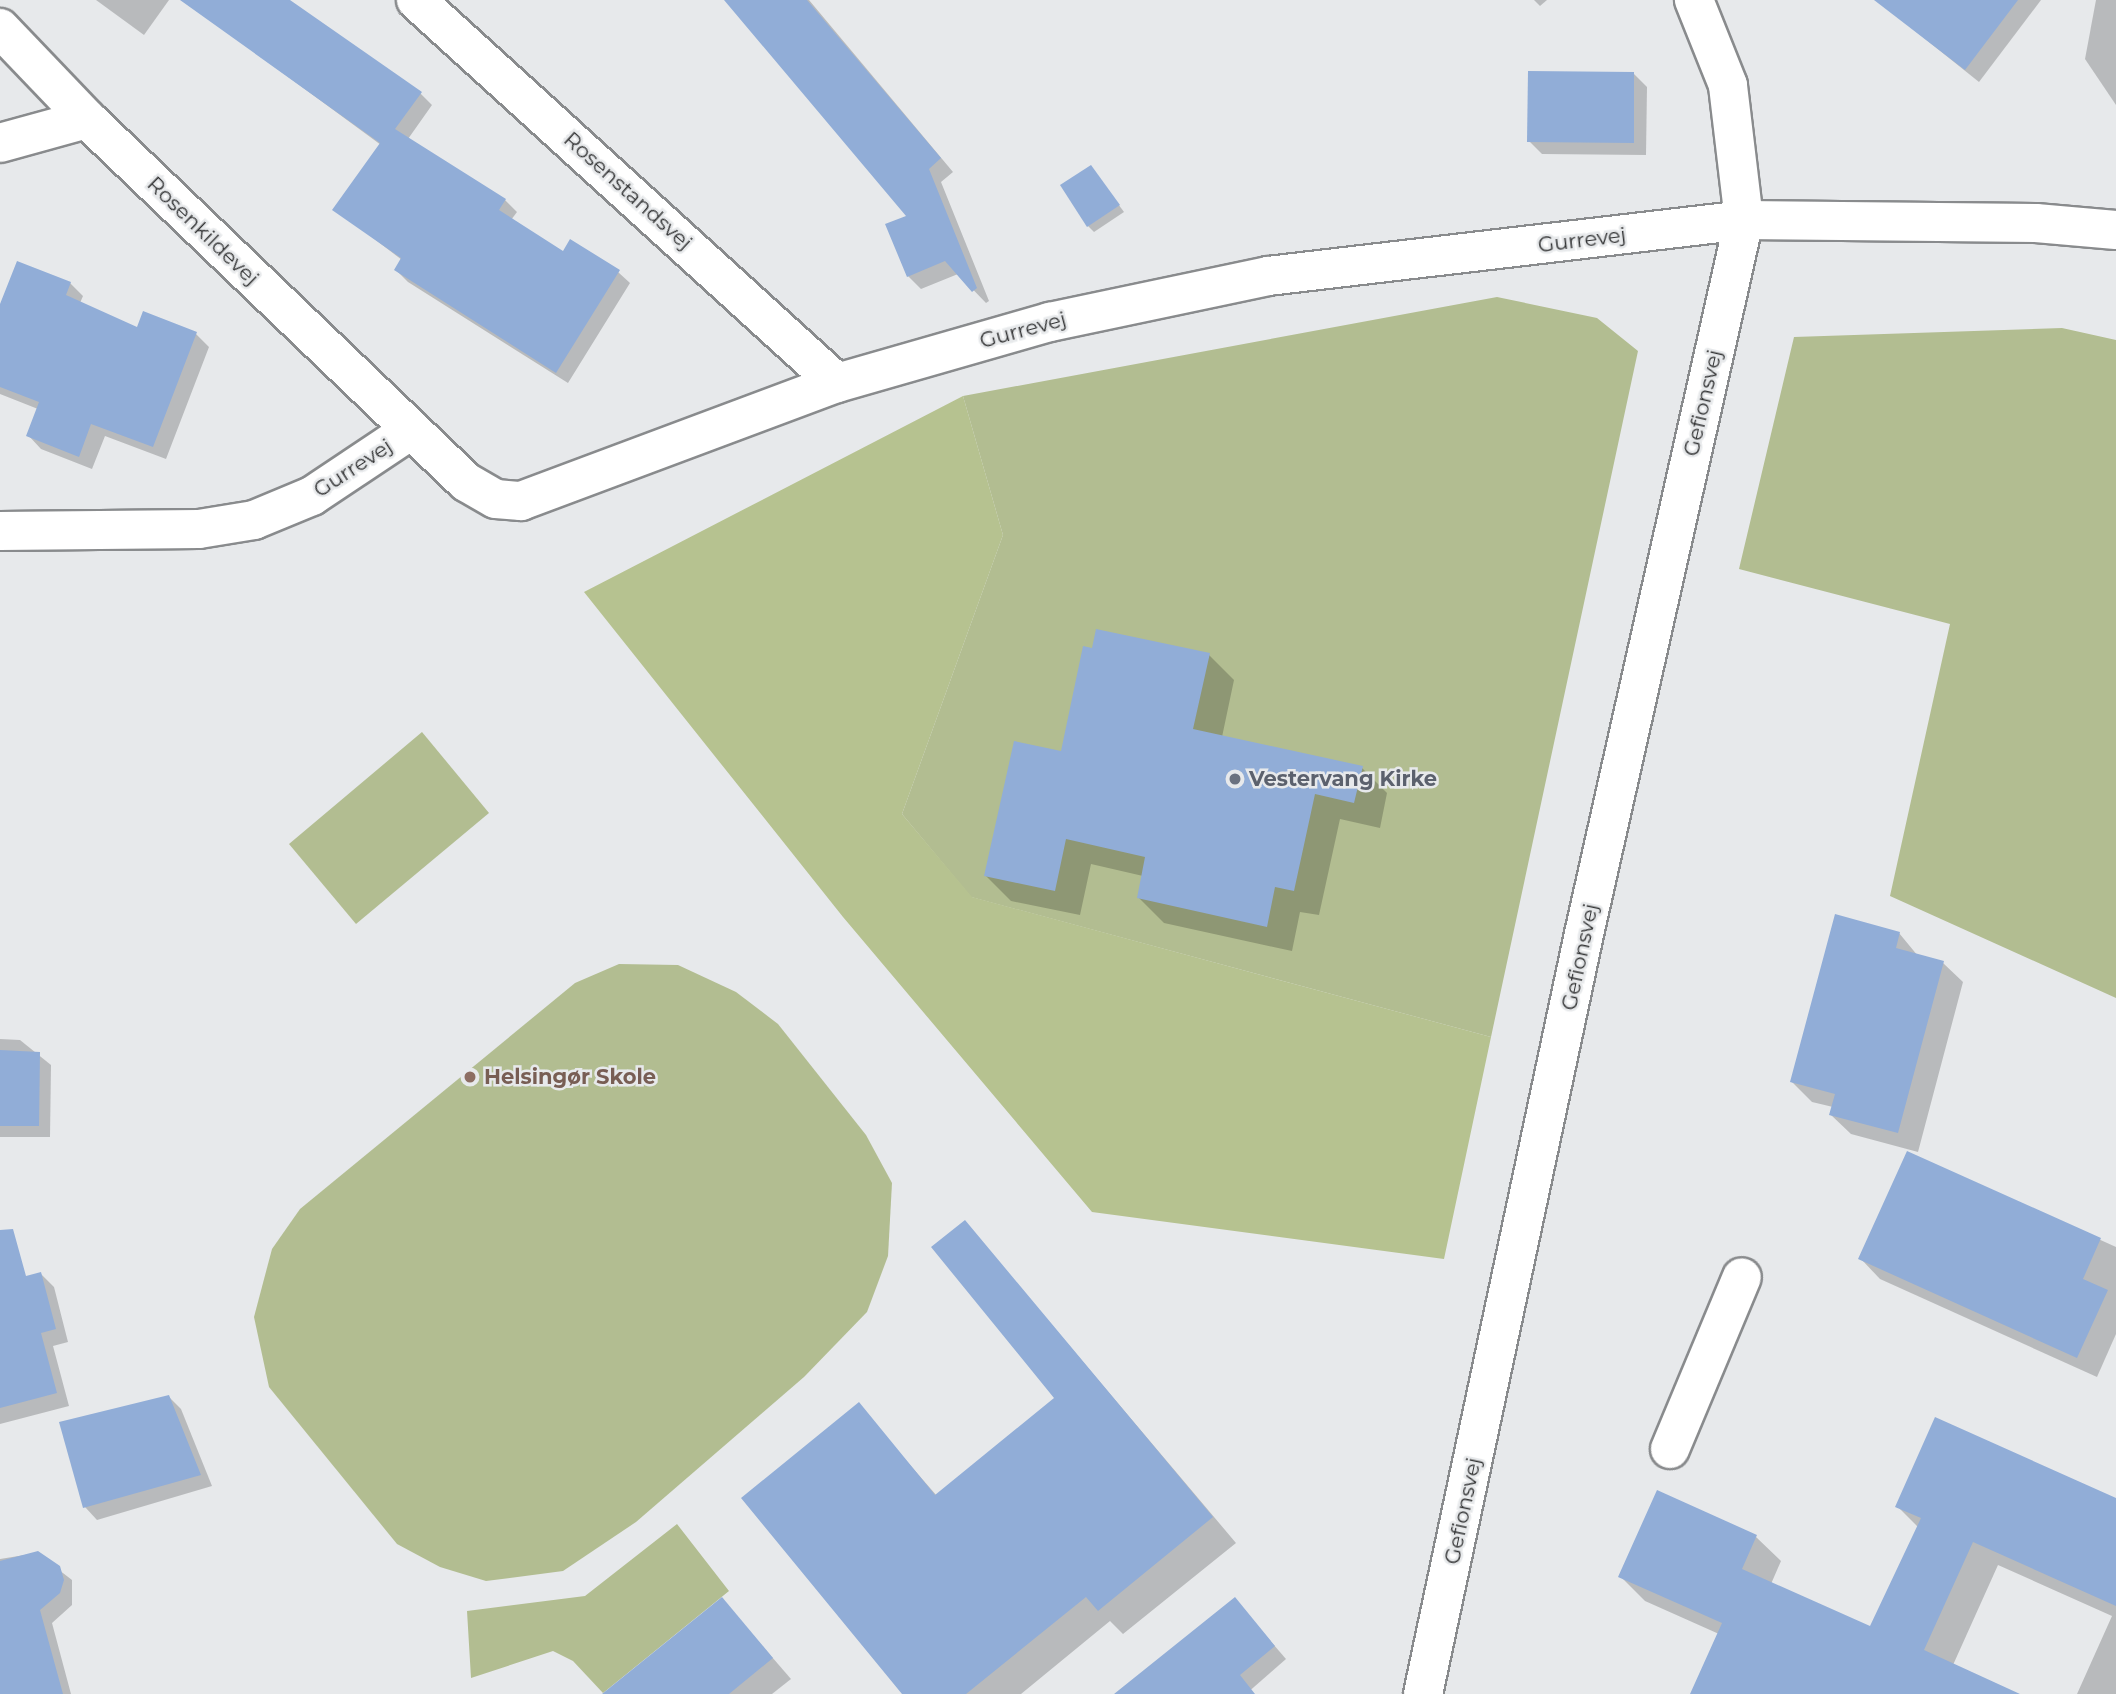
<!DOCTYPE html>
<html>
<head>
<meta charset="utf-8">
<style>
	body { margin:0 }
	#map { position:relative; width:2116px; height:1694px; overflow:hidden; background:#e7e9eb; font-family:Montserrat,sans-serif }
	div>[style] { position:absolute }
	.green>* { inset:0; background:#b2bd91 }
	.forest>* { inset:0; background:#b6c290 }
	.shadow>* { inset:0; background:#0003 }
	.building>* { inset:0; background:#91add7 }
	.roads { filter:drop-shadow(2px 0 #898b8d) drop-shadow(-2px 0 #898b8d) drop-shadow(0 2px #898b8d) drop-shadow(0 -2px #898b8d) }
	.minor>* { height:38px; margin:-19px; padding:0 19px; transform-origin:19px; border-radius:19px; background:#fff }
	.major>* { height:38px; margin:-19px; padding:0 19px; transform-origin:19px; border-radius:19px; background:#fff }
	.dots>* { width:19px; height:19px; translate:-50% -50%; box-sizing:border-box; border:4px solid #e7e9eb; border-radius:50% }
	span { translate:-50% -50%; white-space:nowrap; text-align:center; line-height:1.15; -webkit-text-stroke:5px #e7e9eb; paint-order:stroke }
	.street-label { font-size:21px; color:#313233 }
	.worship-label { font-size:21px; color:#5b616d; font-weight:700 }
	.left { translate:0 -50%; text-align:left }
	.education-label { font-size:21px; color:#785e54; font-weight:700 }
</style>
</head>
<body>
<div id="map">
	<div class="green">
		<i style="clip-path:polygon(1497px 297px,1597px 318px,1638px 351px,1491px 1037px,971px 897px,902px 814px,1003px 535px,963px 396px)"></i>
		<i style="clip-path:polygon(2062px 328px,2116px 340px,2116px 998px,1890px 896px,1950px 624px,1739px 569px,1794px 337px)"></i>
		<i style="clip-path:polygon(422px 732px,489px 813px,356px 924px,289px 844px)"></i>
		<i style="clip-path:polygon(619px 964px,678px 965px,736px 992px,778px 1024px,866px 1135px,892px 1183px,888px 1256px,867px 1312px,804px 1377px,636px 1522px,563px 1571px,486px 1581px,440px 1567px,397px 1544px,269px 1387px,254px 1317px,272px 1249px,300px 1209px,575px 983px)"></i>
		<i style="clip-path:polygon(677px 1524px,729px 1591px,603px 1693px,573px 1661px,553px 1651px,471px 1678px,467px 1611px,585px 1596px)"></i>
	</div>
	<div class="forest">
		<i style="clip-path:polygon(963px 396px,1003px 535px,902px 814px,972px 897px,1491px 1037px,1444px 1259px,1092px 1212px,843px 917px,584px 592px)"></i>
	</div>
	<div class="shadow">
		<i style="clip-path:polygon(96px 0,169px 0,144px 35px)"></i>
		<i style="clip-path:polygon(239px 0,287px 0,420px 93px,432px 105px,408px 139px,505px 200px,517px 212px,511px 220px,563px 254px,618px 272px,630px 283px,568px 383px,408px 282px,396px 270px,402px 260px,335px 209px,381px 145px,219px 26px)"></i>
		<i style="clip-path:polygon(727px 0,809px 0,953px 172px,941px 182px,989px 301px,986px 303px,958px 274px,921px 289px,908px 276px,909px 217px)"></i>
		<i style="clip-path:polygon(1534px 0,1547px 0,1540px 6px)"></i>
		<i style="clip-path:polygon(1913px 0,2041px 0,1979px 82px,1899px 18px)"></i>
		<i style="clip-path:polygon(2096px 0,2116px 0,2116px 105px,2085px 59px)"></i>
		<i style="clip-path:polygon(1634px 74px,1647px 87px,1646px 155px,1542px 154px,1529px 141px)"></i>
		<i style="clip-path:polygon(1091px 167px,1124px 212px,1094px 232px,1088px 226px)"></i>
		<i style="clip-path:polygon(70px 283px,83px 296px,80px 303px,138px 330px,144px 313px,196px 334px,209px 347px,166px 459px,105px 436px,92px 469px,41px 449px,28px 435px,38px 409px,0 394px,0 309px)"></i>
		<i style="clip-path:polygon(1209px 655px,1234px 680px,1222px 737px,1362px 768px,1387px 793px,1380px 828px,1340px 819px,1319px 915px,1300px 912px,1292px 951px,1164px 923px,1139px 898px,1143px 876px,1091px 864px,1080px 915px,1011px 901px,986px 876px,1062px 753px)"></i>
		<i style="clip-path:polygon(1899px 933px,1918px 956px,1943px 963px,1963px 982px,1918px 1152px,1851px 1134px,1831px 1115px,1833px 1107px,1812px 1102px,1792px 1082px)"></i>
		<i style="clip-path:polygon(0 1039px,20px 1040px,51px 1065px,50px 1137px,0 1137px)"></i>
		<i style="clip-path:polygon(1908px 1153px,2116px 1247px,2116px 1334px,2097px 1377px,1880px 1279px,1861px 1259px)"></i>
		<i style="clip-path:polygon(965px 1222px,1236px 1543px,1123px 1634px,1110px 1621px,1021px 1694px,904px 1694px,858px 1405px,937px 1496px,1056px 1398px)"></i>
		<i style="clip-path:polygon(41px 1274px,54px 1287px,68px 1342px,53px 1346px,69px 1406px,0 1424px,0 1282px)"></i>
		<i style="clip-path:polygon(169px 1397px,181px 1409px,212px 1486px,97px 1520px,85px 1507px)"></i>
		<i style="clip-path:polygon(2116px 1500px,2116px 1694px,2077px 1694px,2112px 1616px,1998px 1565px,1953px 1665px,2016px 1694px,1692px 1694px,1719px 1634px,1645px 1601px,1620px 1576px,1756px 1537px,1781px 1561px,1771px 1584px,1871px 1629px,1918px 1527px,1897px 1506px)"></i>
		<i style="clip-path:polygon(37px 1553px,72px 1580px,72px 1605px,52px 1623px,71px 1694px,0 1694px,0 1559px)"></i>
		<i style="clip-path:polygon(722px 1599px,791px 1679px,772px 1694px,605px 1694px)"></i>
		<i style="clip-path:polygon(1235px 1600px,1286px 1659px,1246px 1694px,1132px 1694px)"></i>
	</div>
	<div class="building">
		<i style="clip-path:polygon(180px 0,290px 0,422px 92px,395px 129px,506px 199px,499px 210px,563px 251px,570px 239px,620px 270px,556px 373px,394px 270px,401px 258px,332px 210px,380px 143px)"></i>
		<i style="clip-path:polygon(724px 0,807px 0,941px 158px,929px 169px,977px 288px,972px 292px,945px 261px,907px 277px,885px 224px,906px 216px)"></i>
		<i style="clip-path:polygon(1874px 0,2018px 0,1965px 70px)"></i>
		<i style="clip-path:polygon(1528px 71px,1634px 72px,1634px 143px,1527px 142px)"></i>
		<i style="clip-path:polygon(1091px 165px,1120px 205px,1087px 227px,1060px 185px)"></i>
		<i style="clip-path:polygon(17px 261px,71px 282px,66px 295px,137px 327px,143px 311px,197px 332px,153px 447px,91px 424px,79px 457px,26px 436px,39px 402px,0 387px,0 304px)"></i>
		<i style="clip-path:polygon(1096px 629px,1210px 653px,1193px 729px,1363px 766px,1354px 803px,1315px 794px,1294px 891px,1275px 887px,1267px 927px,1137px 898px,1145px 857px,1066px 839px,1055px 891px,984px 876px,1014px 741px,1061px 751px,1083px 646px,1092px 648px)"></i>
		<i style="clip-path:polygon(1835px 914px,1900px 932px,1896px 948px,1944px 961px,1898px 1133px,1829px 1115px,1835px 1094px,1790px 1082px)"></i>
		<i style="clip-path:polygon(0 1050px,40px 1052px,39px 1126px,0 1126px)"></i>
		<i style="clip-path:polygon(1907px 1151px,2101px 1238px,2083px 1279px,2108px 1290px,2077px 1358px,1858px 1259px)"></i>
		<i style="clip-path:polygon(965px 1220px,1213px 1517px,1098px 1611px,1086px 1597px,966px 1694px,902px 1694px,741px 1498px,859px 1402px,935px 1495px,1054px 1398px,931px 1247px)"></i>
		<i style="clip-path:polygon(13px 1229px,26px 1276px,41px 1272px,56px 1329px,41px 1333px,57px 1393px,0 1408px,0 1230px)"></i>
		<i style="clip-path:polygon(169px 1395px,201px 1475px,83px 1508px,59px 1422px)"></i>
		<i style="clip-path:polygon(1935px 1417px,2116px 1498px,2116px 1606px,1973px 1542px,1924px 1650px,2020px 1694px,1690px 1694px,1722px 1623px,1618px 1577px,1657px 1490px,1757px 1535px,1742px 1569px,1870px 1626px,1921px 1518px,1895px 1507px)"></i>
		<i style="clip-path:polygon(38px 1551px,60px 1566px,64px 1580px,60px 1593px,40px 1610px,63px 1694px,0 1694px,0 1561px)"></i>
		<i style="clip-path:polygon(722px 1597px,773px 1658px,729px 1694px,602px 1694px)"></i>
		<i style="clip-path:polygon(1235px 1597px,1275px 1646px,1240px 1675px,1255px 1694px,1114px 1694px)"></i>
	</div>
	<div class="roads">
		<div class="minor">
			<i style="left:416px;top:0;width:569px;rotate:42.29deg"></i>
			<i style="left:0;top:28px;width:126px;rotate:46.3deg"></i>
			<i style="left:87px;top:119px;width:525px;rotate:43.76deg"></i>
			<i style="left:466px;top:482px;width:34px;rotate:30deg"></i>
			<i style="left:496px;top:499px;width:25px;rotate:5deg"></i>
			<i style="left:521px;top:501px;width:337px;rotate:-20.5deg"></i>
			<i style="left:837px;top:383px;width:222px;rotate:-16deg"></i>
			<i style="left:1050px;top:322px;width:223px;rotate:-11.9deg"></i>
			<i style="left:1268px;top:276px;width:479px;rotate:-6.7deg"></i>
			<i style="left:1744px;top:220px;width:136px;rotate:-96.8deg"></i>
			<i style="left:1728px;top:85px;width:92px;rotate:-111.8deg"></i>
			<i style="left:0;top:143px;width:90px;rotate:-15.4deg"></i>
			<i style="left:0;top:531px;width:199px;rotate:-0.6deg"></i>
			<i style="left:199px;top:529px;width:56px;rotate:-9.3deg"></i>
			<i style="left:254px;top:520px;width:63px;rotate:-22.5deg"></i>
			<i style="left:312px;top:496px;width:119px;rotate:-33.7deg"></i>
			<i style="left:1670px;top:1449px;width:186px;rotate:-67.3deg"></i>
		</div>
		<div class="major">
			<i style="left:1423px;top:1694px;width:777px;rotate:-78.04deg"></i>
			<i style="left:1584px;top:934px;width:732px;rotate:-77.37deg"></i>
			<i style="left:1744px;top:220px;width:292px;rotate:0.6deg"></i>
			<i style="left:2036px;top:223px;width:80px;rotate:5deg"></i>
		</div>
	</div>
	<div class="dots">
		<i style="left:1235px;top:779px;background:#6b7280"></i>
		<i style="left:470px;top:1077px;background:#8d6e63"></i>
	</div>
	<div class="street-label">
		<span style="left:628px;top:191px;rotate:42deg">Rosenstandsvej</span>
		<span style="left:203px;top:231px;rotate:44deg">Rosenkildevej</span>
		<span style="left:1582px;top:240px;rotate:-7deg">Gurrevej</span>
		<span style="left:1023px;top:330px;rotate:-15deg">Gurrevej</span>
		<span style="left:1703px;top:403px;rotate:-77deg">Gefionsvej</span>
		<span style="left:353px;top:468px;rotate:-33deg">Gurrevej</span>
		<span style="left:1580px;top:957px;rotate:-78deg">Gefionsvej</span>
		<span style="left:1463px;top:1511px;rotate:-78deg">Gefionsvej</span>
	</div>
	<div class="worship-label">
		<span class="left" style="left:1249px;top:779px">Vestervang Kirke</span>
	</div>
	<div class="education-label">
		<span class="left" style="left:484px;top:1077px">Helsingør Skole</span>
	</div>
</div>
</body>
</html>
